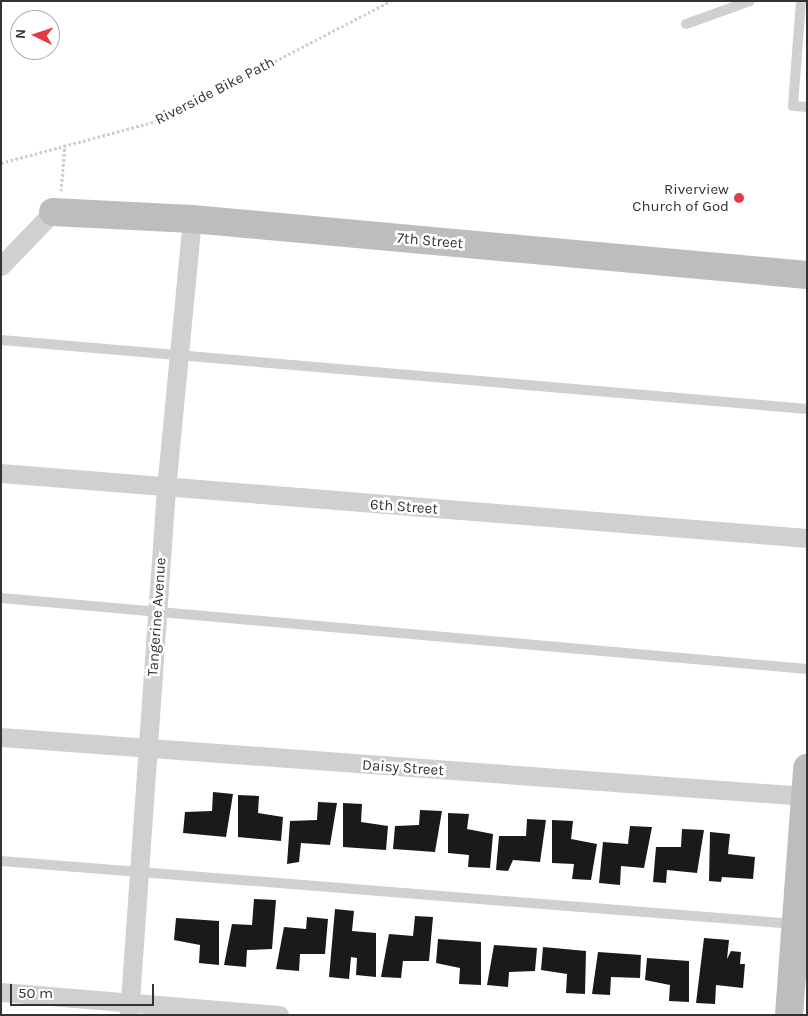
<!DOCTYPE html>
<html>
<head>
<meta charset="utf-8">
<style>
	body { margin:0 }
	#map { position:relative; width:808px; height:1016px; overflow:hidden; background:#fff; font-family:Karla,sans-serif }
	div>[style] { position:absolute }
	.building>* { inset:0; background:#1a1a1a }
	.path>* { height:3px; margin-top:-1.5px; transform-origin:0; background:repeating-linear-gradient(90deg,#cdcdcd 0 2.5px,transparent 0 5px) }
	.lane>* { height:10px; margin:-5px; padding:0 5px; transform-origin:5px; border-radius:5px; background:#d0d0d0 }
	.street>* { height:19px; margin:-9.5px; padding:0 9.5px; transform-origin:9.5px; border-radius:9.5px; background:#d0d0d0 }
	.secondary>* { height:28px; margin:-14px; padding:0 14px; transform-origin:14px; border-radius:14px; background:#bdbdbd }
	.dots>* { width:14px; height:14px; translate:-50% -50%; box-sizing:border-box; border:2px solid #fff; border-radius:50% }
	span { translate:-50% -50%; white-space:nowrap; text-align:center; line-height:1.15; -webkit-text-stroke:5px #fff; paint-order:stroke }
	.street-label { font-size:15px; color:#333 }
	.poi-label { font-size:15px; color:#333 }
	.right { translate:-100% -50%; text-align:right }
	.frame { position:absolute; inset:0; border:2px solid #333; pointer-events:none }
	.north { position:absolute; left:10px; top:10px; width:50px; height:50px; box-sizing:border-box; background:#fff; border:1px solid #adadad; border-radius:50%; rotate:274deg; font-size:14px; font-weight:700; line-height:20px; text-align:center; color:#333 }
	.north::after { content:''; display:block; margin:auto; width:18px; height:22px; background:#e63946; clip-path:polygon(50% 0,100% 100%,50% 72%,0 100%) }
	.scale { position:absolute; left:10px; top:984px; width:144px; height:22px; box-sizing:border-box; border:2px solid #333; border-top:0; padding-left:6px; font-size:15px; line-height:18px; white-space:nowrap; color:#333; -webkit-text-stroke:4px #fff; paint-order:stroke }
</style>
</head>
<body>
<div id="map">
	<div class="building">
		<i style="clip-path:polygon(213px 792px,233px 794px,226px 837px,183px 833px,185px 812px,212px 811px)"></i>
		<i style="clip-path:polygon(238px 795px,259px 796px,258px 813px,283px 817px,281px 841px,238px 837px)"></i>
		<i style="clip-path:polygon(318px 802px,337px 803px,330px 845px,301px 843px,299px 862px,287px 864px,290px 821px,317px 820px)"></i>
		<i style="clip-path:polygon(343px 803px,362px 804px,361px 822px,388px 826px,386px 850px,343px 847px)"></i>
		<i style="clip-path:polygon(420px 810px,442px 811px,435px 852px,393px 849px,395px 826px,419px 825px)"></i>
		<i style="clip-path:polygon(448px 813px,469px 814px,467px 829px,493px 834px,490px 868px,468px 867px,469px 855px,448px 853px)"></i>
		<i style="clip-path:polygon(527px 819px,546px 820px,540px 862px,513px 860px,508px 871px,496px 870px,499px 836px,526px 836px)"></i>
		<i style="clip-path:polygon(552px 820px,573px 821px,571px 839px,597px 844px,591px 880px,572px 879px,574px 864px,552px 863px)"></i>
		<i style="clip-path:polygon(630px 826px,652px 827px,644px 868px,621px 866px,620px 885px,599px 883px,603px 842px,628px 844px)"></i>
		<i style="clip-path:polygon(682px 829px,704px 830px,697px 873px,667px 870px,666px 883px,653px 882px,656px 847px,681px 847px)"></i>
		<i style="clip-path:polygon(710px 832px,730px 834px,728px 854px,755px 857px,753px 879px,722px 877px,721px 882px,709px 881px)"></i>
		<i style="clip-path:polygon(254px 899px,276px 900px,272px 949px,247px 950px,246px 967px,224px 965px,232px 924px,252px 925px)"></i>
		<i style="clip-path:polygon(335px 909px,354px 911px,352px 931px,376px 933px,376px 977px,356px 975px,357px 958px,351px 957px,349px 979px,329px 977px)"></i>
		<i style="clip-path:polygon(415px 916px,433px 917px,429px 961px,403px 961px,401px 978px,381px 977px,389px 934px,413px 936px)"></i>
		<i style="clip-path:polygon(307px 917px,328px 919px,325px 954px,300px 954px,299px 971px,276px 969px,284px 927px,306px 929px)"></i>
		<i style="clip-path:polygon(176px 918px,219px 921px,219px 965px,199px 963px,200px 945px,174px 940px)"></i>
		<i style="clip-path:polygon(704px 938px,729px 940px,727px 959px,731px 951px,741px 952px,740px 964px,745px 964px,743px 988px,716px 985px,715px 1004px,696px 1003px)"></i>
		<i style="clip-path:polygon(438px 939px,481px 942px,481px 985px,459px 984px,460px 968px,436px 963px)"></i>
		<i style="clip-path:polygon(494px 945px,537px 948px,535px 971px,509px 972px,508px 987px,487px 985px)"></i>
		<i style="clip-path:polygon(543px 947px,586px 951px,585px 994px,566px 993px,567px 974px,541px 970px)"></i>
		<i style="clip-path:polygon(598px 952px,641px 955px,640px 978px,611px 977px,610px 995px,592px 994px)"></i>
		<i style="clip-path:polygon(647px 958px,689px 961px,689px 1002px,669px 1001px,670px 985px,645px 980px)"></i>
	</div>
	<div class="path">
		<i style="left:1px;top:163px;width:169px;rotate:-15.1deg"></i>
		<i style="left:164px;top:119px;width:256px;rotate:-27.5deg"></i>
		<i style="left:61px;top:191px;width:47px;rotate:-85.1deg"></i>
	</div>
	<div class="lane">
		<i style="left:801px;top:1px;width:105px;rotate:94.4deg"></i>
		<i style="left:793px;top:106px;width:14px;rotate:4deg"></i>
		<i style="left:686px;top:24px;width:68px;rotate:-19.8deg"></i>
		<i style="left:1px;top:340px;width:809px;rotate:4.89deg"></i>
		<i style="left:1px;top:598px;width:809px;rotate:5.03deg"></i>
		<i style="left:1px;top:861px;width:796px;rotate:4.54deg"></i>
	</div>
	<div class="street">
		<i style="left:1px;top:266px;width:75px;rotate:-46.1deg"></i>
		<i style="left:1px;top:473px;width:809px;rotate:4.61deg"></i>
		<i style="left:1px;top:737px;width:806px;rotate:4.2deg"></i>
		<i style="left:1px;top:992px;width:279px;rotate:4.7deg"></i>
		<i style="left:129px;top:1015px;width:527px;rotate:-85.98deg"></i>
		<i style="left:166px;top:489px;width:271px;rotate:-84.5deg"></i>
	</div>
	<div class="secondary">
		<i style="left:53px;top:212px;width:139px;rotate:2.9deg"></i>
		<i style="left:192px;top:219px;width:618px;rotate:5.2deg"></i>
		<i style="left:789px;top:1015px;width:248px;rotate:-85.8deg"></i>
	</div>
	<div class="dots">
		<i style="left:739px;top:198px;background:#e63946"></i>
	</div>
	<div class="street-label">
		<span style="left:215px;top:91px;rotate:-27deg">Riverside Bike Path</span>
		<span style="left:430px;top:241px;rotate:5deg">7th Street</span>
		<span style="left:404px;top:507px;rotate:4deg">6th Street</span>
		<span style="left:157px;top:617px;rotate:-86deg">Tangerine Avenue</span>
		<span style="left:403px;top:768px;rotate:4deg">Daisy Street</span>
	</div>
	<div class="poi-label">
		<span class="right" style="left:729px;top:198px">Riverview<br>Church of God</span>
	</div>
	<div class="frame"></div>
	<div class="north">N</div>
	<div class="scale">50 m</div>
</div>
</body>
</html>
